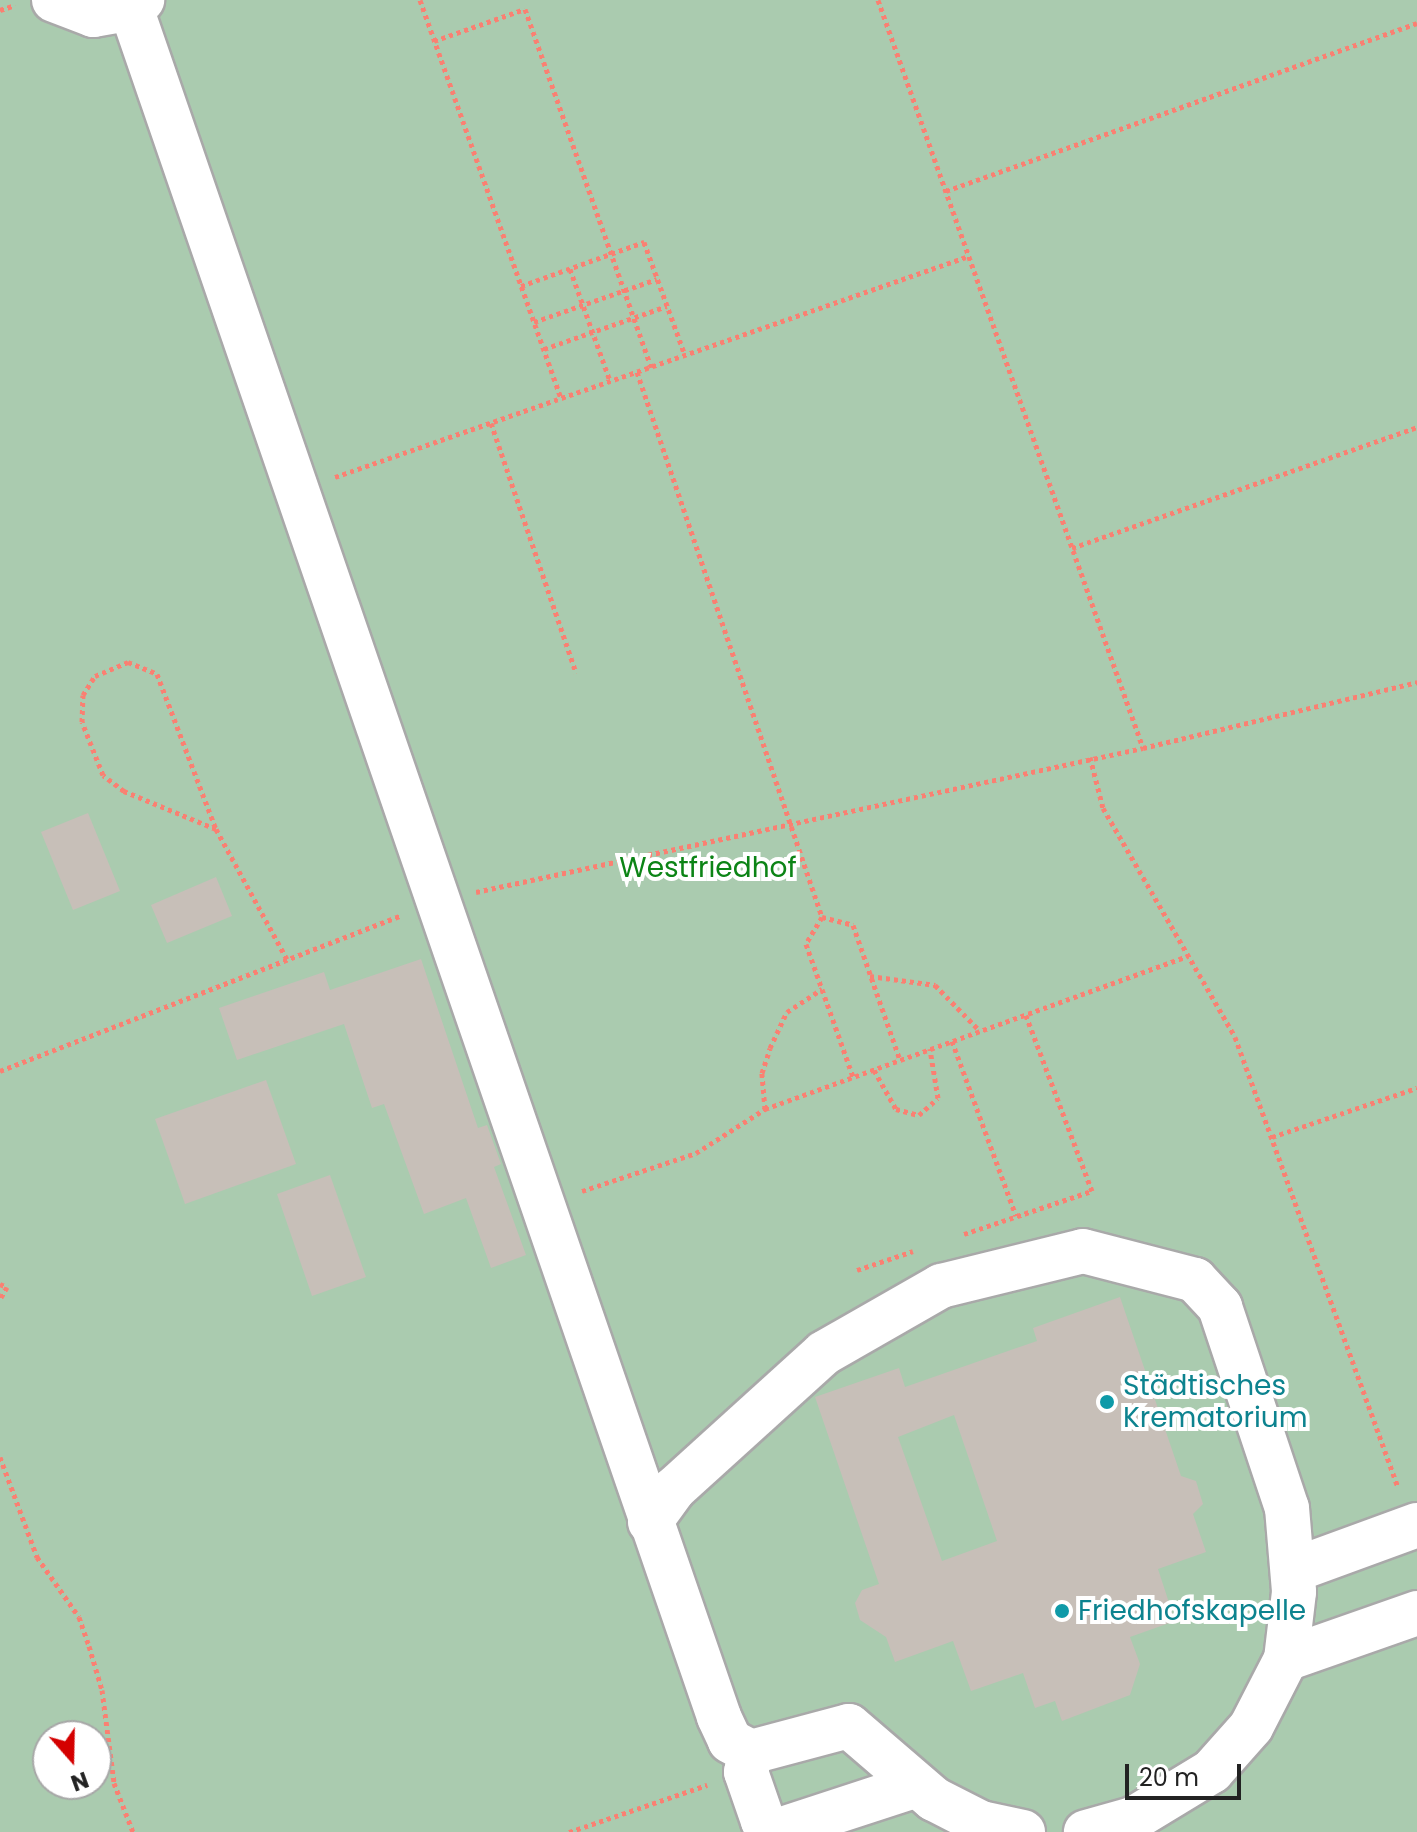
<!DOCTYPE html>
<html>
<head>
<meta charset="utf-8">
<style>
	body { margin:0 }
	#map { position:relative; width:1417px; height:1832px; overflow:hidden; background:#f2efe9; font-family:Poppins,sans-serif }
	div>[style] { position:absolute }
	.cemetery>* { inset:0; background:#aacbaf }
	.building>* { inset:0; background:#c7bfb8 }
	.path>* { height:5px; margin-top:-2.5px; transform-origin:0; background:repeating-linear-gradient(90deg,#fa8072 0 4px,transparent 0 8px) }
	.roads { filter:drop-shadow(2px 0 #a9a9a9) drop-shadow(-2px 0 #a9a9a9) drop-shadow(0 2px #a9a9a9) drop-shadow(0 -2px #a9a9a9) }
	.minor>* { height:44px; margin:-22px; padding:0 22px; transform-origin:22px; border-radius:22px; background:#fff }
	.dots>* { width:22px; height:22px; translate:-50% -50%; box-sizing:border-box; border:4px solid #fff; border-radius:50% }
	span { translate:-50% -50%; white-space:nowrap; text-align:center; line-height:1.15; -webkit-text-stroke:8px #fff; paint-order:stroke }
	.park-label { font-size:28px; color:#0c8416 }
	.culture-label { font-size:28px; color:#0d838f }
	.left { translate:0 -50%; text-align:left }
	.north { position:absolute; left:32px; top:1720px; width:80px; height:80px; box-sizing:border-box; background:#fff; border:2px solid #a7a7a7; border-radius:50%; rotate:160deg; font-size:22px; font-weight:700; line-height:32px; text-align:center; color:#222 }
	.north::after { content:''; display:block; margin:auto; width:28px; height:36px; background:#d40000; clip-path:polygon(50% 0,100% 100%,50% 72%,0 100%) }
	.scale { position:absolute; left:1125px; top:1764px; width:116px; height:36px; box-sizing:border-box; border:4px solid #222; border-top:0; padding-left:10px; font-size:24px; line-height:28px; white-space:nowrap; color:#222; -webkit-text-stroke:6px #fff; paint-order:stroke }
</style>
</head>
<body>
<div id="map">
	<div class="cemetery">
		<i style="clip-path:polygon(evenodd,0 0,1417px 0,1417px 1832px,0 1832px,0 0,48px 1736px,96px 1736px,96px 1784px,48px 1784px,48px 1736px)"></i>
	</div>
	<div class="building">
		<i style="clip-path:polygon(88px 813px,120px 891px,73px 910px,41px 832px)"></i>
		<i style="clip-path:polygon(216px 877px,232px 916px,167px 943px,151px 905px)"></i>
		<i style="clip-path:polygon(421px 959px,478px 1128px,487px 1125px,501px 1164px,494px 1167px,526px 1255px,491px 1268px,466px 1198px,424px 1214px,384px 1104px,372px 1108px,344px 1024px,237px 1060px,219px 1008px,324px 972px,330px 990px)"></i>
		<i style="clip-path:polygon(266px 1080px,296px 1164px,185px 1204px,155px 1119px)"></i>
		<i style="clip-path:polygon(330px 1175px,366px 1277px,312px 1296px,277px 1194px)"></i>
		<i style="clip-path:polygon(evenodd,1120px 1297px,1181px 1476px,1196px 1481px,1203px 1504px,1193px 1514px,1206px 1552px,1158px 1569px,1175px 1621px,1130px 1637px,1140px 1664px,1130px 1695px,1062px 1721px,1055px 1701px,1035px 1708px,1023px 1673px,971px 1691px,953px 1641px,895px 1662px,886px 1637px,860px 1620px,855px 1603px,862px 1590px,879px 1584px,815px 1397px,899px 1368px,905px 1387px,1037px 1341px,1033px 1328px,1120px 1297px,954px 1415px,997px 1541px,942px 1561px,898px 1437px,954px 1415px)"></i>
	</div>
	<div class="path">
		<i style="left:420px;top:0;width:422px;rotate:70.5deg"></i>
		<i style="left:878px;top:0;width:794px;rotate:70.49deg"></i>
		<i style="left:0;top:10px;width:16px;rotate:-18deg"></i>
		<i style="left:434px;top:41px;width:96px;rotate:-19.4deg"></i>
		<i style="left:525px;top:9px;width:380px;rotate:70.6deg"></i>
		<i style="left:946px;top:191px;width:500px;rotate:-19.63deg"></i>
		<i style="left:570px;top:269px;width:119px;rotate:70.3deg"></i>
		<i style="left:521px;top:286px;width:131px;rotate:-19.7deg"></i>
		<i style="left:644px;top:242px;width:120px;rotate:70.1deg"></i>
		<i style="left:534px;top:322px;width:130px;rotate:-19.3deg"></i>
		<i style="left:544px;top:349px;width:130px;rotate:-19.3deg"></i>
		<i style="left:637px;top:372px;width:576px;rotate:71.25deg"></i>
		<i style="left:822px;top:917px;width:32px;rotate:14deg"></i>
		<i style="left:853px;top:925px;width:143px;rotate:70.8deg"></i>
		<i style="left:491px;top:423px;width:264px;rotate:71.2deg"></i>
		<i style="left:335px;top:477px;width:671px;rotate:-19.22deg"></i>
		<i style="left:1072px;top:548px;width:366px;rotate:-19.3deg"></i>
		<i style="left:1090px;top:757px;width:53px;rotate:75.7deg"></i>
		<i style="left:1103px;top:808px;width:264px;rotate:60deg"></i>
		<i style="left:1235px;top:1037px;width:479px;rotate:70.1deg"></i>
		<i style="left:216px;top:829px;width:100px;rotate:-157.6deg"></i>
		<i style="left:124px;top:791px;width:26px;rotate:-143deg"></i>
		<i style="left:103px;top:775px;width:57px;rotate:-111.6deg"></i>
		<i style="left:82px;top:722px;width:27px;rotate:-88deg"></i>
		<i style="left:83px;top:695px;width:22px;rotate:-58deg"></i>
		<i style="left:95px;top:676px;width:36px;rotate:-23deg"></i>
		<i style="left:128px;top:662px;width:31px;rotate:22deg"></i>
		<i style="left:157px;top:674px;width:166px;rotate:69.2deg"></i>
		<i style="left:216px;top:829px;width:148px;rotate:61.4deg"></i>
		<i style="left:476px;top:892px;width:682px;rotate:-12.18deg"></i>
		<i style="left:1143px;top:748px;width:282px;rotate:-13.5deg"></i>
		<i style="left:822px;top:917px;width:31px;rotate:121deg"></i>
		<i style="left:806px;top:944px;width:141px;rotate:70.5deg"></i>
		<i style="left:870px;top:976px;width:66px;rotate:7.9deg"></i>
		<i style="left:935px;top:985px;width:64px;rotate:45.6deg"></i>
		<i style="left:952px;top:1041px;width:186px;rotate:69.9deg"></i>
		<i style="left:874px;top:1070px;width:45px;rotate:60.6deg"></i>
		<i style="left:896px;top:1109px;width:24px;rotate:15deg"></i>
		<i style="left:919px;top:1115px;width:25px;rotate:-42deg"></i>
		<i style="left:938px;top:1098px;width:50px;rotate:-99.3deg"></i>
		<i style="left:0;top:1071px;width:431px;rotate:-21.2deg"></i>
		<i style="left:765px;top:1109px;width:36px;rotate:-95deg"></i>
		<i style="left:762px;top:1073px;width:26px;rotate:-72deg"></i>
		<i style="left:770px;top:1048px;width:40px;rotate:-65deg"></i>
		<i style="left:787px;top:1012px;width:42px;rotate:-33.3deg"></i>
		<i style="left:1272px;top:1137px;width:153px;rotate:-18.7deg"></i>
		<i style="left:582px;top:1191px;width:120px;rotate:-18.4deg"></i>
		<i style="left:696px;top:1153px;width:82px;rotate:-32.5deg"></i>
		<i style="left:765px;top:1109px;width:450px;rotate:-19.9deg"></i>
		<i style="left:964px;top:1234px;width:135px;rotate:-18.6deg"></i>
		<i style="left:1092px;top:1191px;width:188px;rotate:-110.6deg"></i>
		<i style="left:857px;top:1270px;width:59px;rotate:-18.7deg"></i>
		<i style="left:0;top:1284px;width:8px;rotate:23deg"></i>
		<i style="left:7px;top:1287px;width:14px;rotate:120deg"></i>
		<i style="left:0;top:1457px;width:107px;rotate:69.7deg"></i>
		<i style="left:37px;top:1557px;width:73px;rotate:55deg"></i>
		<i style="left:79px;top:1617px;width:31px;rotate:71deg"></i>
		<i style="left:89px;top:1646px;width:46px;rotate:73.5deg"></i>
		<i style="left:102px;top:1690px;width:94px;rotate:82.6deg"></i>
		<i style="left:114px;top:1783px;width:53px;rotate:68.8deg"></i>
		<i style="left:569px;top:1832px;width:146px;rotate:-18.8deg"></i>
	</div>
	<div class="roads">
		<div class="minor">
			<i style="left:54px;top:0;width:42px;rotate:21deg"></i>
			<i style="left:93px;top:15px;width:39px;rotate:-10deg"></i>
			<i style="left:131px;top:8px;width:14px;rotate:-36deg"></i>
			<i style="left:131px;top:8px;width:1807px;rotate:71.01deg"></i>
			<i style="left:719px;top:1717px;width:26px;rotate:65deg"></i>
			<i style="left:730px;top:1741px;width:24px;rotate:28deg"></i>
			<i style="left:650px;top:1522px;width:41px;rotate:-54deg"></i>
			<i style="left:674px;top:1489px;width:202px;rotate:-42.2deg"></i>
			<i style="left:824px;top:1353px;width:135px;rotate:-29.8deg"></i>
			<i style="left:941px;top:1286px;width:146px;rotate:-13.8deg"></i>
			<i style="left:1083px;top:1251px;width:116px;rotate:14.5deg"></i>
			<i style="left:1195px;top:1280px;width:37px;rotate:47deg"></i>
			<i style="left:1220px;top:1307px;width:212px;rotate:71.6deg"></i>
			<i style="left:1287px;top:1508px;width:84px;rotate:85.2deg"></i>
			<i style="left:1294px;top:1592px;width:67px;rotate:96.8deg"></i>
			<i style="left:1286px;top:1659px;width:76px;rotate:117.2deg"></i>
			<i style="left:1251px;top:1727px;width:59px;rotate:131.6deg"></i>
			<i style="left:1212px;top:1771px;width:92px;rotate:148.7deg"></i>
			<i style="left:1133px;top:1819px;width:49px;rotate:164.5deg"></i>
			<i style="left:1294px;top:1570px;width:131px;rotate:-20.1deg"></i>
			<i style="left:1286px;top:1659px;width:139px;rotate:-19.3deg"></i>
			<i style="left:917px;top:1785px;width:151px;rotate:161.9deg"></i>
			<i style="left:773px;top:1832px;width:15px;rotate:-132deg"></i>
			<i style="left:763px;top:1821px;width:52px;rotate:-109.1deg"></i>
			<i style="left:746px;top:1772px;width:21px;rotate:-76deg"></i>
			<i style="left:751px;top:1752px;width:101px;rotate:-14.9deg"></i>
			<i style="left:849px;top:1726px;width:112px;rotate:40.7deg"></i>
			<i style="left:934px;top:1799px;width:53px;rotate:27.1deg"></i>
			<i style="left:981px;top:1823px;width:43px;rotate:12.1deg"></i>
		</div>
	</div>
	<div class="dots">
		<i style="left:1107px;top:1402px;background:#0f9aa8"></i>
		<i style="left:1062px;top:1611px;background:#0f9aa8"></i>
	</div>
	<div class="park-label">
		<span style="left:708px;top:868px">Westfriedhof</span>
	</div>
	<div class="culture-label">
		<span class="left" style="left:1123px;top:1402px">Städtisches<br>Krematorium</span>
		<span class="left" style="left:1078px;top:1611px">Friedhofskapelle</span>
	</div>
	<div class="north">N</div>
	<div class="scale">20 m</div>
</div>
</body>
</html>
